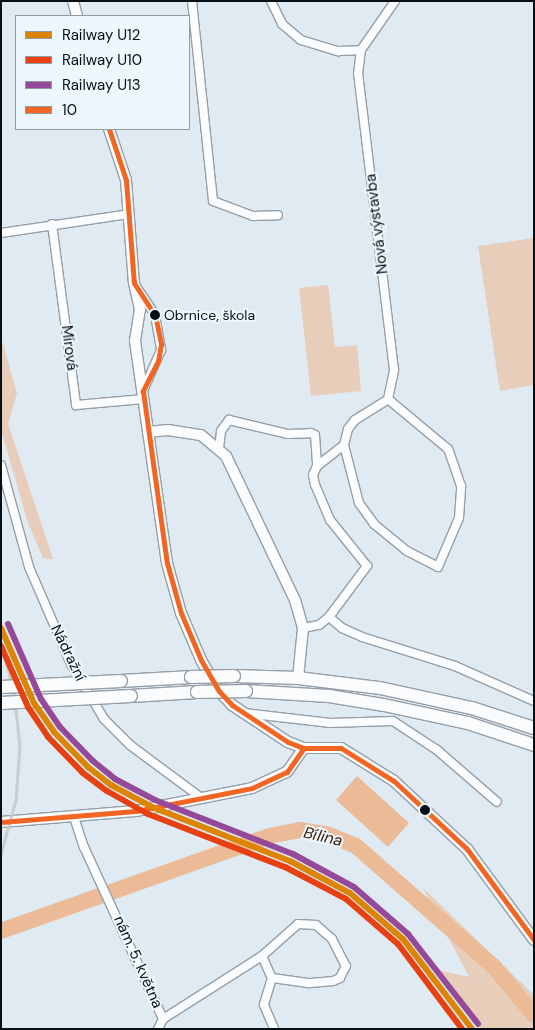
<!DOCTYPE html>
<html>
<head>
<meta charset="utf-8">
<style>
	body { margin:0 }
	#map { position:relative; width:535px; height:1030px; overflow:hidden; background:#dfeaf3; font-family:"DM Sans",sans-serif }
	div>[style] { position:absolute }
	.green>* { inset:0; background:#e8cdba }
	.water>* { inset:0; background:#ebba97 }
	.river>* { height:16px; margin:-8px; padding:0 8px; transform-origin:8px; border-radius:8px; background:#ebba97 }
	.roads { filter:drop-shadow(1px 0 #969fa7) drop-shadow(-1px 0 #969fa7) drop-shadow(0 1px #969fa7) drop-shadow(0 -1px #969fa7) }
	.minor>* { height:8px; margin:-4px; padding:0 4px; transform-origin:4px; border-radius:4px; background:#fafcfd }
	.tertiary>* { height:10px; margin:-5px; padding:0 5px; transform-origin:5px; border-radius:5px; background:#fafcfd }
	.trunk>* { height:12px; margin:-6px; padding:0 6px; transform-origin:6px; border-radius:6px; background:#fafcfd }
	.rail>* { height:2.5px; margin:-1.25px; padding:0 1.25px; transform-origin:1.25px; border-radius:1.25px; background:#cacdcf }
	.bridges { filter:drop-shadow(1px 0 #969fa7) drop-shadow(-1px 0 #969fa7) drop-shadow(0 1px #969fa7) drop-shadow(0 -1px #969fa7) }
	.trunk-bridge>* { height:12px; margin:-6px; padding:0 6px; transform-origin:6px; border-radius:6px; background:#fafcfd }
	.bus-1>* { height:5px; margin:-2.5px; padding:0 2.5px; transform-origin:2.5px; border-radius:2.5px; background:#f26522 }
	.rail-1>* { height:6px; margin:-3px; padding:0 3px; transform-origin:3px; border-radius:3px; background:#db8502 }
	.rail-2>* { height:6px; margin:-3px; padding:0 3px; transform-origin:3px; border-radius:3px; background:#e74011 }
	.rail-3>* { height:6px; margin:-3px; padding:0 3px; transform-origin:3px; border-radius:3px; background:#954a99 }
	.dots>* { width:14px; height:14px; translate:-50% -50%; box-sizing:border-box; border:2px solid #edf7ff; border-radius:50% }
	span { translate:-50% -50%; white-space:nowrap; text-align:center; line-height:1.15; -webkit-text-stroke:4px #edf7ff; paint-order:stroke }
	.bus-label { font-size:14px; color:#070f15 }
	.left { translate:0 -50%; text-align:left }
	.street-label { font-size:15px; color:#070f15 }
	.water-label { font-size:16px; color:#3f2109; font-style:italic }
	.frame { position:absolute; inset:0; border:2px solid #070f15; pointer-events:none }
	.legend { position:absolute; left:15px; top:15px; width:175px; height:115px; box-sizing:border-box; background:#edf7ff; border:1px solid #919aa1; margin:0; padding:6px 9px; list-style:none; font-size:15px; color:#070f15 }
	.legend li { display:flex; align-items:center; gap:10px; height:25px }
	.legend b { width:25px; border:1px solid #919aa1 }
</style>
</head>
<body>
<div id="map">
	<div class="green">
		<i style="clip-path:polygon(534px 238px,534px 385px,500px 391px,478px 246px)"></i>
		<i style="clip-path:polygon(328px 285px,335px 347px,357px 345px,361px 391px,311px 396px,299px 288px)"></i>
		<i style="clip-path:polygon(1px 337px,17px 393px,8px 424px,53px 559px,43px 558px,28px 523px,1px 430px)"></i>
		<i style="clip-path:polygon(423px 888px,534px 995px,534px 1029px,481px 1029px,438px 970px,469px 977px)"></i>
	</div>
	<div class="water">
		<i style="clip-path:polygon(357px 776px,409px 823px,388px 847px,336px 800px)"></i>
	</div>
	<div class="river">
		<i style="left:1px;top:931px;width:284px;rotate:-19.5deg"></i>
		<i style="left:269px;top:836px;width:31px;rotate:-11deg"></i>
		<i style="left:299px;top:830px;width:30px;rotate:9deg"></i>
		<i style="left:329px;top:835px;width:29px;rotate:22deg"></i>
		<i style="left:356px;top:846px;width:184px;rotate:41.2deg"></i>
		<i style="left:494px;top:967px;width:62px;rotate:50.2deg"></i>
	</div>
	<div class="roads">
		<div class="minor">
			<i style="left:192px;top:1px;width:201px;rotate:84deg"></i>
			<i style="left:213px;top:201px;width:43px;rotate:20.6deg"></i>
			<i style="left:253px;top:216px;width:25px;rotate:-2deg"></i>
			<i style="left:271px;top:1px;width:25px;rotate:64deg"></i>
			<i style="left:282px;top:24px;width:25px;rotate:40deg"></i>
			<i style="left:301px;top:40px;width:39px;rotate:17deg"></i>
			<i style="left:338px;top:51px;width:23px;rotate:-2deg"></i>
			<i style="left:361px;top:50px;width:60px;rotate:-55.2deg"></i>
			<i style="left:52px;top:224px;width:183px;rotate:82.4deg"></i>
			<i style="left:76px;top:405px;width:68px;rotate:-5deg"></i>
			<i style="left:1px;top:233px;width:129px;rotate:-8.4deg"></i>
			<i style="left:135px;top:285px;width:36px;rotate:56deg"></i>
			<i style="left:155px;top:315px;width:36px;rotate:80deg"></i>
			<i style="left:161px;top:350px;width:45px;rotate:113.7deg"></i>
			<i style="left:344px;top:445px;width:60px;rotate:75.5deg"></i>
			<i style="left:359px;top:503px;width:26px;rotate:54deg"></i>
			<i style="left:374px;top:524px;width:43px;rotate:39.3deg"></i>
			<i style="left:407px;top:551px;width:35px;rotate:27deg"></i>
			<i style="left:438px;top:567px;width:53px;rotate:-66.8deg"></i>
			<i style="left:459px;top:518px;width:32px;rotate:-86deg"></i>
			<i style="left:461px;top:486px;width:39px;rotate:-109deg"></i>
			<i style="left:448px;top:449px;width:78px;rotate:-140.2deg"></i>
			<i style="left:219px;top:448px;width:17px;rotate:-83deg"></i>
			<i style="left:221px;top:431px;width:14px;rotate:-54deg"></i>
			<i style="left:229px;top:420px;width:61px;rotate:13.3deg"></i>
			<i style="left:288px;top:434px;width:23px;rotate:-2deg"></i>
			<i style="left:311px;top:433px;width:4px;rotate:27deg"></i>
			<i style="left:315px;top:435px;width:31px;rotate:86deg"></i>
			<i style="left:1px;top:465px;width:106px;rotate:74.6deg"></i>
			<i style="left:29px;top:567px;width:106px;rotate:66.6deg"></i>
			<i style="left:71px;top:664px;width:64px;rotate:59deg"></i>
			<i style="left:104px;top:719px;width:37px;rotate:45deg"></i>
			<i style="left:130px;top:745px;width:87px;rotate:36.6deg"></i>
			<i style="left:329px;top:617px;width:17px;rotate:40deg"></i>
			<i style="left:342px;top:628px;width:22px;rotate:24deg"></i>
			<i style="left:362px;top:637px;width:97px;rotate:17.3deg"></i>
			<i style="left:455px;top:666px;width:86px;rotate:23.9deg"></i>
			<i style="left:303px;top:628px;width:16px;rotate:-11deg"></i>
			<i style="left:319px;top:625px;width:13px;rotate:-39deg"></i>
			<i style="left:329px;top:617px;width:64px;rotate:-53.3deg"></i>
			<i style="left:367px;top:566px;width:59px;rotate:-128.8deg"></i>
			<i style="left:330px;top:520px;width:38px;rotate:-113deg"></i>
			<i style="left:315px;top:485px;width:10px;rotate:-101deg"></i>
			<i style="left:313px;top:475px;width:10px;rotate:-66deg"></i>
			<i style="left:317px;top:466px;width:34px;rotate:-38deg"></i>
			<i style="left:344px;top:445px;width:16px;rotate:-76deg"></i>
			<i style="left:348px;top:429px;width:11px;rotate:-52deg"></i>
			<i style="left:355px;top:420px;width:39px;rotate:-32deg"></i>
			<i style="left:388px;top:399px;width:30px;rotate:-78deg"></i>
			<i style="left:394px;top:370px;width:298px;rotate:-96.9deg"></i>
			<i style="left:358px;top:74px;width:24px;rotate:-83deg"></i>
			<i style="left:244px;top:713px;width:87px;rotate:6.6deg"></i>
			<i style="left:330px;top:723px;width:63px;rotate:-1.8deg"></i>
			<i style="left:393px;top:721px;width:53px;rotate:33.4deg"></i>
			<i style="left:437px;top:750px;width:79px;rotate:40.9deg"></i>
			<i style="left:74px;top:817px;width:32px;rotate:72deg"></i>
			<i style="left:84px;top:847px;width:189px;rotate:65.3deg"></i>
			<i style="left:262px;top:956px;width:24px;rotate:66deg"></i>
			<i style="left:158px;top:1029px;width:11px;rotate:-63deg"></i>
			<i style="left:163px;top:1019px;width:117px;rotate:-32.5deg"></i>
			<i style="left:262px;top:956px;width:48px;rotate:-41.6deg"></i>
			<i style="left:298px;top:924px;width:18px;rotate:3deg"></i>
			<i style="left:316px;top:925px;width:21px;rotate:41deg"></i>
			<i style="left:332px;top:939px;width:30px;rotate:63deg"></i>
			<i style="left:346px;top:966px;width:13px;rotate:117deg"></i>
			<i style="left:340px;top:978px;width:8px;rotate:157deg"></i>
			<i style="left:333px;top:981px;width:25px;rotate:175deg"></i>
			<i style="left:308px;top:983px;width:36px;rotate:-172deg"></i>
			<i style="left:272px;top:978px;width:28px;rotate:107deg"></i>
			<i style="left:264px;top:1005px;width:26px;rotate:67deg"></i>
		</div>
		<div class="tertiary">
			<i style="left:73px;top:1px;width:16px;rotate:75deg"></i>
			<i style="left:109px;top:129px;width:54px;rotate:71.6deg"></i>
			<i style="left:126px;top:180px;width:103px;rotate:85.6deg"></i>
			<i style="left:134px;top:283px;width:27px;rotate:77deg"></i>
			<i style="left:140px;top:309px;width:32px;rotate:99deg"></i>
			<i style="left:135px;top:341px;width:224px;rotate:81.8deg"></i>
			<i style="left:167px;top:563px;width:52px;rotate:74.4deg"></i>
			<i style="left:181px;top:613px;width:51px;rotate:66.9deg"></i>
			<i style="left:201px;top:660px;width:36px;rotate:60deg"></i>
			<i style="left:219px;top:691px;width:19px;rotate:47deg"></i>
			<i style="left:232px;top:705px;width:67px;rotate:33.5deg"></i>
			<i style="left:288px;top:742px;width:17px;rotate:21deg"></i>
			<i style="left:304px;top:748px;width:37px"></i>
			<i style="left:341px;top:748px;width:62px;rotate:31.9deg"></i>
			<i style="left:394px;top:781px;width:100px;rotate:43deg"></i>
			<i style="left:467px;top:849px;width:113px;rotate:53.6deg"></i>
			<i style="left:148px;top:432px;width:20px;rotate:-6deg"></i>
			<i style="left:168px;top:430px;width:33px;rotate:9deg"></i>
			<i style="left:201px;top:435px;width:33px;rotate:40deg"></i>
			<i style="left:226px;top:456px;width:160px;rotate:64.4deg"></i>
			<i style="left:295px;top:600px;width:29px;rotate:74deg"></i>
			<i style="left:303px;top:628px;width:50px;rotate:95.7deg"></i>
			<i style="left:1px;top:822px;width:135px;rotate:-4.7deg"></i>
			<i style="left:136px;top:811px;width:118px;rotate:-11.2deg"></i>
			<i style="left:252px;top:788px;width:38px;rotate:-25deg"></i>
			<i style="left:287px;top:772px;width:29px;rotate:-55deg"></i>
		</div>
		<div class="trunk">
			<i style="left:234px;top:676px;width:64px;rotate:1.8deg"></i>
			<i style="left:298px;top:678px;width:83px;rotate:7deg"></i>
			<i style="left:380px;top:688px;width:94px;rotate:12.3deg"></i>
			<i style="left:472px;top:708px;width:65px;rotate:17.9deg"></i>
			<i style="left:121px;top:681px;width:70px;rotate:-3.3deg"></i>
			<i style="left:246px;top:691px;width:83px;rotate:3.4deg"></i>
			<i style="left:329px;top:696px;width:56px;rotate:9.3deg"></i>
			<i style="left:384px;top:705px;width:86px;rotate:12.1deg"></i>
			<i style="left:468px;top:723px;width:70px;rotate:18.4deg"></i>
			<i style="left:131px;top:696px;width:66px;rotate:-3.5deg"></i>
		</div>
	</div>
	<div class="rail">
		<i style="left:1px;top:642px;width:52px;rotate:75.4deg"></i>
		<i style="left:14px;top:692px;width:54px;rotate:83.7deg"></i>
		<i style="left:20px;top:746px;width:54px;rotate:94.2deg"></i>
		<i style="left:16px;top:800px;width:57px;rotate:105.3deg"></i>
	</div>
	<div class="bridges">
		<div class="trunk-bridge">
			<i style="left:191px;top:677px;width:43px;rotate:-1.3deg"></i>
			<i style="left:1px;top:687px;width:120px;rotate:-2.9deg"></i>
			<i style="left:197px;top:692px;width:49px;rotate:-1.2deg"></i>
			<i style="left:1px;top:703px;width:130px;rotate:-3.1deg"></i>
		</div>
	</div>
	<div class="bus-1">
		<i style="left:109px;top:129px;width:54px;rotate:71.6deg"></i>
		<i style="left:126px;top:180px;width:103px;rotate:85.6deg"></i>
		<i style="left:134px;top:283px;width:38px;rotate:57deg"></i>
		<i style="left:155px;top:315px;width:30px;rotate:78deg"></i>
		<i style="left:161px;top:344px;width:17px;rotate:100deg"></i>
		<i style="left:158px;top:361px;width:34px;rotate:117deg"></i>
		<i style="left:143px;top:391px;width:174px;rotate:82.1deg"></i>
		<i style="left:167px;top:563px;width:52px;rotate:74.4deg"></i>
		<i style="left:181px;top:613px;width:51px;rotate:66.9deg"></i>
		<i style="left:201px;top:660px;width:36px;rotate:60deg"></i>
		<i style="left:219px;top:691px;width:19px;rotate:47deg"></i>
		<i style="left:232px;top:705px;width:67px;rotate:33.5deg"></i>
		<i style="left:288px;top:742px;width:17px;rotate:21deg"></i>
		<i style="left:304px;top:748px;width:37px"></i>
		<i style="left:341px;top:748px;width:62px;rotate:31.9deg"></i>
		<i style="left:394px;top:781px;width:100px;rotate:43deg"></i>
		<i style="left:467px;top:849px;width:113px;rotate:53.6deg"></i>
		<i style="left:1px;top:822px;width:135px;rotate:-4.7deg"></i>
		<i style="left:136px;top:811px;width:118px;rotate:-11.2deg"></i>
		<i style="left:252px;top:788px;width:38px;rotate:-25deg"></i>
		<i style="left:287px;top:772px;width:29px;rotate:-55deg"></i>
	</div>
	<div class="rail-1">
		<i style="left:1px;top:628px;width:82px;rotate:66.3deg"></i>
		<i style="left:34px;top:703px;width:35px;rotate:55deg"></i>
		<i style="left:54px;top:732px;width:49px;rotate:45.8deg"></i>
		<i style="left:88px;top:767px;width:29px;rotate:38deg"></i>
		<i style="left:111px;top:785px;width:47px;rotate:28.2deg"></i>
		<i style="left:152px;top:807px;width:148px;rotate:21.4deg"></i>
		<i style="left:290px;top:861px;width:68px;rotate:28.1deg"></i>
		<i style="left:350px;top:893px;width:70px;rotate:41deg"></i>
		<i style="left:403px;top:939px;width:113px;rotate:52.5deg"></i>
	</div>
	<div class="rail-2">
		<i style="left:1px;top:646px;width:67px;rotate:66.1deg"></i>
		<i style="left:28px;top:707px;width:36px;rotate:56deg"></i>
		<i style="left:48px;top:737px;width:50px;rotate:45.8deg"></i>
		<i style="left:83px;top:773px;width:30px;rotate:37deg"></i>
		<i style="left:107px;top:791px;width:47px;rotate:29.3deg"></i>
		<i style="left:148px;top:814px;width:149px;rotate:21.2deg"></i>
		<i style="left:287px;top:868px;width:67px;rotate:27.7deg"></i>
		<i style="left:346px;top:899px;width:69px;rotate:40.9deg"></i>
		<i style="left:398px;top:944px;width:106px;rotate:53deg"></i>
	</div>
	<div class="rail-3">
		<i style="left:8px;top:624px;width:82px;rotate:66.3deg"></i>
		<i style="left:41px;top:699px;width:34px;rotate:56deg"></i>
		<i style="left:60px;top:727px;width:47px;rotate:45.9deg"></i>
		<i style="left:93px;top:761px;width:28px;rotate:39deg"></i>
		<i style="left:115px;top:779px;width:45px;rotate:27.7deg"></i>
		<i style="left:155px;top:800px;width:148px;rotate:21.4deg"></i>
		<i style="left:293px;top:854px;width:69px;rotate:28.4deg"></i>
		<i style="left:354px;top:887px;width:72px;rotate:41deg"></i>
		<i style="left:408px;top:934px;width:114px;rotate:52.1deg"></i>
	</div>
	<div class="dots">
		<i style="left:155px;top:315px;background:#070f15"></i>
		<i style="left:425px;top:810px;background:#070f15"></i>
	</div>
	<div class="bus-label">
		<span class="left" style="left:164px;top:315px">Obrnice, škola</span>
	</div>
	<div class="street-label">
		<span style="left:377px;top:224px;rotate:-97deg">Nová výstavba</span>
		<span style="left:69px;top:348px;rotate:83deg">Mírová</span>
		<span style="left:68px;top:653px;rotate:64deg">Nádražní</span>
		<span style="left:138px;top:962px;rotate:66deg">nám. 5. května</span>
	</div>
	<div class="water-label">
		<span style="left:323px;top:837px;rotate:13deg">Bílina</span>
	</div>
	<div class="frame"></div>
	<ul class="legend">
	<li><b style="height:6px;background:#db8502"></b>Railway U12</li>
	<li><b style="height:6px;background:#e74011"></b>Railway U10</li>
	<li><b style="height:6px;background:#954a99"></b>Railway U13</li>
	<li><b style="height:6px;background:#f26522"></b>10</li>
	</ul>
</div>
</body>
</html>
